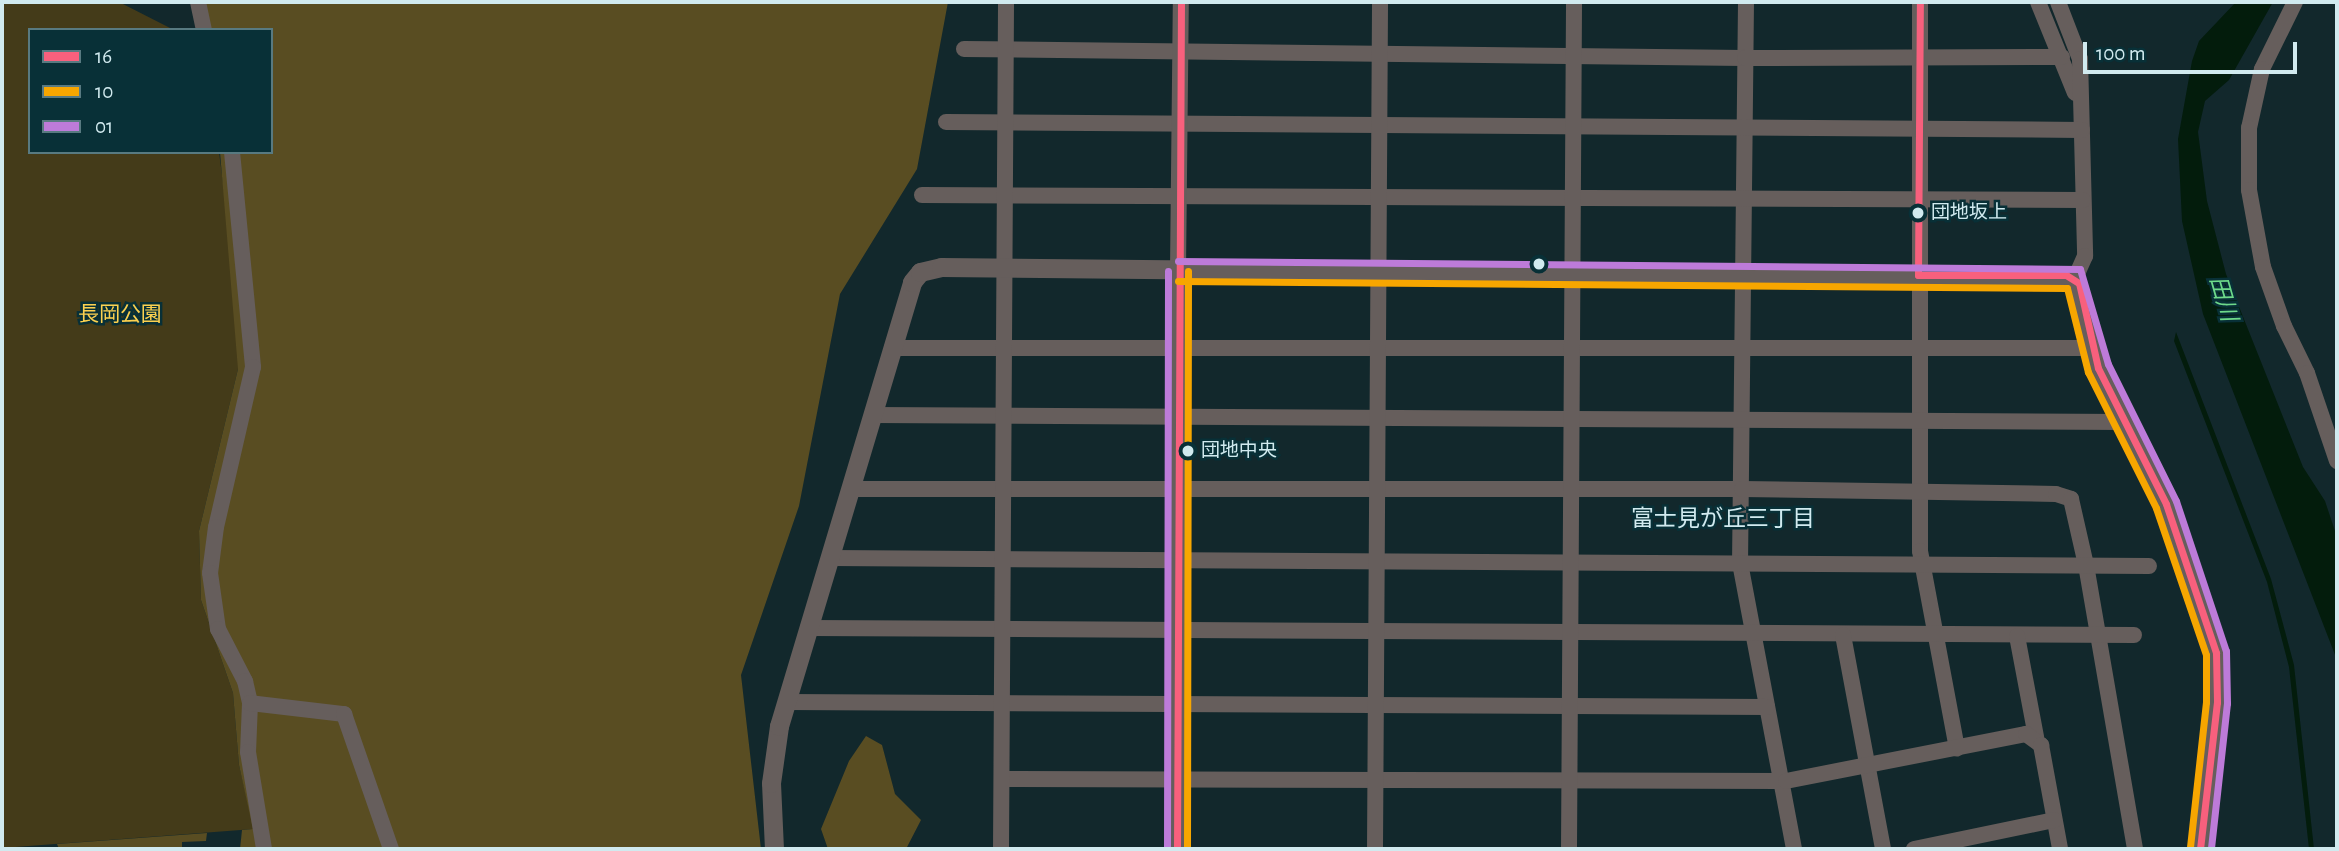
<!DOCTYPE html>
<html>
<head>
<meta charset="utf-8">
<style>
	body { margin:0 }
	#map { position:relative; width:2339px; height:851px; overflow:hidden; background:#12282c; font-family:"Alegreya Sans","Noto Sans JP",sans-serif }
	div>[style] { position:absolute }
	.green>* { inset:0; background:#443b19 }
	.forest>* { inset:0; background:#594d22 }
	.water>* { inset:0; background:#031c0c }
	.minor>* { height:16px; margin:-8px; padding:0 8px; transform-origin:8px; border-radius:8px; background:#665e5c }
	.tertiary>* { height:19px; margin:-9.5px; padding:0 9.5px; transform-origin:9.5px; border-radius:9.5px; background:#665e5c }
	.bus-1>* { height:7px; margin:-3.5px; padding:0 3.5px; transform-origin:3.5px; border-radius:3.5px; background:#f8607d }
	.bus-2>* { height:7px; margin:-3.5px; padding:0 3.5px; transform-origin:3.5px; border-radius:3.5px; background:#f7a600 }
	.bus-3>* { height:7px; margin:-3.5px; padding:0 3.5px; transform-origin:3.5px; border-radius:3.5px; background:#bd7bd9 }
	.dots>* { width:19px; height:19px; translate:-50% -50%; box-sizing:border-box; border:4px solid #083037; border-radius:50% }
	span { translate:-50% -50%; white-space:nowrap; text-align:center; line-height:1.15; -webkit-text-stroke:5px #083037; paint-order:stroke }
	.bus-label { font-size:19px; color:#d1eaef }
	.left { translate:0 -50%; text-align:left }
	.park-label { font-size:21px; color:#fcd150 }
	.water-label { font-size:23px; color:#6dd98a; font-style:italic }
	.neighbourhood-label { font-size:23px; color:#d1eaef }
	.frame { position:absolute; inset:0; border:4px solid #d1eaef; pointer-events:none }
	.legend { position:absolute; left:28px; top:28px; width:245px; height:126px; box-sizing:border-box; background:#083037; border:2px solid #587a81; margin:0; padding:9px 12px; list-style:none; font-size:21px; color:#d1eaef }
	.legend li { display:flex; align-items:center; gap:14px; height:35px }
	.legend b { width:35px; border:2px solid #587a81 }
	.scale { position:absolute; left:2083px; top:42px; width:214px; height:32px; box-sizing:border-box; border:4px solid #d1eaef; border-top:0; padding-left:9px; font-size:21px; line-height:24px; white-space:nowrap; color:#d1eaef; -webkit-text-stroke:5px #083037; paint-order:stroke }
</style>
</head>
<body>
<div id="map">
	<div class="green">
		<i style="clip-path:polygon(2px 2px,119px 2px,174px 30px,30px 30px,30px 152px,219px 152px,239px 307px,238px 369px,199px 531px,201px 600px,233px 693px,239px 765px,254px 829px,2px 848px)"></i>
	</div>
	<div class="forest">
		<i style="clip-path:polygon(193px 2px,948px 2px,917px 169px,840px 294px,799px 506px,741px 675px,761px 849px,240px 849px,242px 830px,253px 829px,239px 765px,233px 693px,201px 600px,199px 531px,238px 369px,220px 152px,271px 152px,271px 30px,201px 30px)"></i>
		<i style="clip-path:polygon(866px 736px,882px 745px,895px 794px,921px 820px,906px 849px,828px 849px,821px 829px,849px 761px)"></i>
		<i style="clip-path:polygon(207px 833px,206px 841px,182px 842px,182px 849px,59px 849px,57px 844px)"></i>
	</div>
	<div class="water">
		<i style="clip-path:polygon(2236px 2px,2273px 2px,2229px 80px,2205px 101px,2198px 132px,2207px 201px,2226px 274px,2303px 467px,2325px 501px,2337px 537px,2337px 660px,2203px 314px,2182px 221px,2178px 139px,2192px 61px,2199px 41px)"></i>
		<i style="clip-path:polygon(2176px 332px,2271px 579px,2294px 665px,2314px 849px,2309px 849px,2289px 667px,2267px 582px,2174px 341px)"></i>
	</div>
	<div class="minor">
		<i style="left:198px;top:2px;width:29px;rotate:78deg"></i>
		<i style="left:1746px;top:2px;width:561px;rotate:90.61deg"></i>
		<i style="left:1740px;top:563px;width:291px;rotate:79.3deg"></i>
		<i style="left:1920px;top:2px;width:549px;rotate:90deg"></i>
		<i style="left:1920px;top:551px;width:201px;rotate:79.4deg"></i>
		<i style="left:2038px;top:2px;width:98px;rotate:67.9deg"></i>
		<i style="left:2058px;top:2px;width:61px;rotate:68.9deg"></i>
		<i style="left:2080px;top:59px;width:197px;rotate:88.5deg"></i>
		<i style="left:2085px;top:256px;width:24px;rotate:114deg"></i>
		<i style="left:2295px;top:2px;width:75px;rotate:116.2deg"></i>
		<i style="left:2262px;top:69px;width:60px;rotate:102.4deg"></i>
		<i style="left:2249px;top:128px;width:62px;rotate:90deg"></i>
		<i style="left:2249px;top:190px;width:78px;rotate:79.7deg"></i>
		<i style="left:2263px;top:267px;width:63px;rotate:70.4deg"></i>
		<i style="left:2284px;top:326px;width:52px;rotate:63.9deg"></i>
		<i style="left:2307px;top:373px;width:93px;rotate:71.2deg"></i>
		<i style="left:964px;top:49px;width:781px;rotate:0.66deg"></i>
		<i style="left:1745px;top:58px;width:317px;rotate:-0.2deg"></i>
		<i style="left:946px;top:122px;width:1136px;rotate:0.4deg"></i>
		<i style="left:232px;top:152px;width:216px;rotate:84.4deg"></i>
		<i style="left:253px;top:367px;width:164px;rotate:103deg"></i>
		<i style="left:216px;top:527px;width:46px;rotate:97.4deg"></i>
		<i style="left:210px;top:573px;width:57px;rotate:81.9deg"></i>
		<i style="left:218px;top:629px;width:59px;rotate:62.6deg"></i>
		<i style="left:245px;top:681px;width:23px;rotate:77deg"></i>
		<i style="left:250px;top:703px;width:49px;rotate:92.3deg"></i>
		<i style="left:248px;top:752px;width:98px;rotate:80.6deg"></i>
		<i style="left:922px;top:195px;width:1161px;rotate:0.25deg"></i>
		<i style="left:1178px;top:271px;width:269px;rotate:-89.4deg"></i>
		<i style="left:892px;top:348px;width:1201px"></i>
		<i style="left:872px;top:415px;width:1251px;rotate:0.32deg"></i>
		<i style="left:850px;top:489px;width:892px"></i>
		<i style="left:1742px;top:489px;width:314px;rotate:0.9deg"></i>
		<i style="left:2056px;top:494px;width:16px;rotate:18deg"></i>
		<i style="left:2071px;top:499px;width:68px;rotate:77.2deg"></i>
		<i style="left:2086px;top:565px;width:288px;rotate:80.2deg"></i>
		<i style="left:830px;top:558px;width:1319px;rotate:0.35deg"></i>
		<i style="left:808px;top:628px;width:1326px;rotate:0.3deg"></i>
		<i style="left:1843px;top:635px;width:218px;rotate:79.4deg"></i>
		<i style="left:2017px;top:636px;width:103px;rotate:79.3deg"></i>
		<i style="left:786px;top:702px;width:981px;rotate:0.29deg"></i>
		<i style="left:250px;top:703px;width:95px;rotate:6.7deg"></i>
		<i style="left:344px;top:714px;width:143px;rotate:70.8deg"></i>
		<i style="left:1002px;top:779px;width:784px;rotate:0.15deg"></i>
		<i style="left:1786px;top:781px;width:245px;rotate:-11.1deg"></i>
		<i style="left:2026px;top:734px;width:19px;rotate:36deg"></i>
		<i style="left:2041px;top:745px;width:106px;rotate:79.6deg"></i>
		<i style="left:1001px;top:849px;width:847px;rotate:-89.66deg"></i>
		<i style="left:1375px;top:849px;width:847px;rotate:-89.66deg"></i>
		<i style="left:1569px;top:849px;width:847px;rotate:-89.66deg"></i>
		<i style="left:1914px;top:849px;width:143px;rotate:-11.7deg"></i>
	</div>
	<div class="tertiary">
		<i style="left:774px;top:849px;width:66px;rotate:-92.6deg"></i>
		<i style="left:771px;top:783px;width:58px;rotate:-82deg"></i>
		<i style="left:779px;top:726px;width:463px;rotate:-73.3deg"></i>
		<i style="left:912px;top:282px;width:13px;rotate:-51deg"></i>
		<i style="left:920px;top:272px;width:22px;rotate:-13deg"></i>
		<i style="left:941px;top:267px;width:1134px;rotate:0.56deg"></i>
		<i style="left:2075px;top:278px;width:93px;rotate:75.7deg"></i>
		<i style="left:2098px;top:368px;width:152px;rotate:63.4deg"></i>
		<i style="left:2166px;top:504px;width:157px;rotate:71.4deg"></i>
		<i style="left:2216px;top:653px;width:49px;rotate:88.8deg"></i>
		<i style="left:2217px;top:702px;width:148px;rotate:96.6deg"></i>
		<i style="left:1177px;top:849px;width:578px;rotate:-89.9deg"></i>
	</div>
	<div class="bus-1">
		<i style="left:1918px;top:275px;width:148px"></i>
		<i style="left:2066px;top:275px;width:15px;rotate:32deg"></i>
		<i style="left:2079px;top:283px;width:87px;rotate:77.4deg"></i>
		<i style="left:2098px;top:368px;width:152px;rotate:63.4deg"></i>
		<i style="left:2166px;top:504px;width:157px;rotate:71.4deg"></i>
		<i style="left:2216px;top:653px;width:49px;rotate:88.8deg"></i>
		<i style="left:2217px;top:702px;width:148px;rotate:96.6deg"></i>
		<i style="left:1918px;top:275px;width:273px;rotate:-89.6deg"></i>
		<i style="left:1177px;top:849px;width:847px;rotate:-89.73deg"></i>
	</div>
	<div class="bus-2">
		<i style="left:1178px;top:281px;width:889px;rotate:0.45deg"></i>
		<i style="left:2067px;top:288px;width:87px;rotate:76deg"></i>
		<i style="left:2088px;top:372px;width:152px;rotate:63.4deg"></i>
		<i style="left:2156px;top:508px;width:155px;rotate:71.2deg"></i>
		<i style="left:2206px;top:655px;width:47px;rotate:90deg"></i>
		<i style="left:2206px;top:702px;width:147px;rotate:96.3deg"></i>
		<i style="left:1187px;top:849px;width:578px;rotate:-89.9deg"></i>
	</div>
	<div class="bus-3">
		<i style="left:1178px;top:261px;width:902px;rotate:0.51deg"></i>
		<i style="left:2080px;top:269px;width:99px;rotate:73.6deg"></i>
		<i style="left:2108px;top:364px;width:153px;rotate:63.6deg"></i>
		<i style="left:2176px;top:501px;width:158px;rotate:71.6deg"></i>
		<i style="left:2226px;top:651px;width:52px;rotate:88.9deg"></i>
		<i style="left:2227px;top:703px;width:147px;rotate:96.3deg"></i>
		<i style="left:1167px;top:849px;width:578px;rotate:-89.9deg"></i>
	</div>
	<div class="dots">
		<i style="left:1918px;top:213px;background:#d1eaef"></i>
		<i style="left:1539px;top:264px;background:#d1eaef"></i>
		<i style="left:1188px;top:451px;background:#d1eaef"></i>
	</div>
	<div class="bus-label">
		<span class="left" style="left:1931px;top:213px">団地坂上</span>
		<span class="left" style="left:1201px;top:451px">団地中央</span>
	</div>
	<div class="park-label">
		<span style="left:120px;top:315px">長岡公園</span>
	</div>
	<div class="water-label">
		<span style="left:2222px;top:299px;rotate:74deg">田川</span>
	</div>
	<div class="neighbourhood-label">
		<span style="left:1723px;top:520px">富士見が丘三丁目</span>
	</div>
	<div class="frame"></div>
	<ul class="legend">
	<li><b style="height:9px;background:#f8607d"></b>16</li>
	<li><b style="height:9px;background:#f7a600"></b>10</li>
	<li><b style="height:9px;background:#bd7bd9"></b>01</li>
	</ul>
	<div class="scale">100 m</div>
</div>
</body>
</html>
